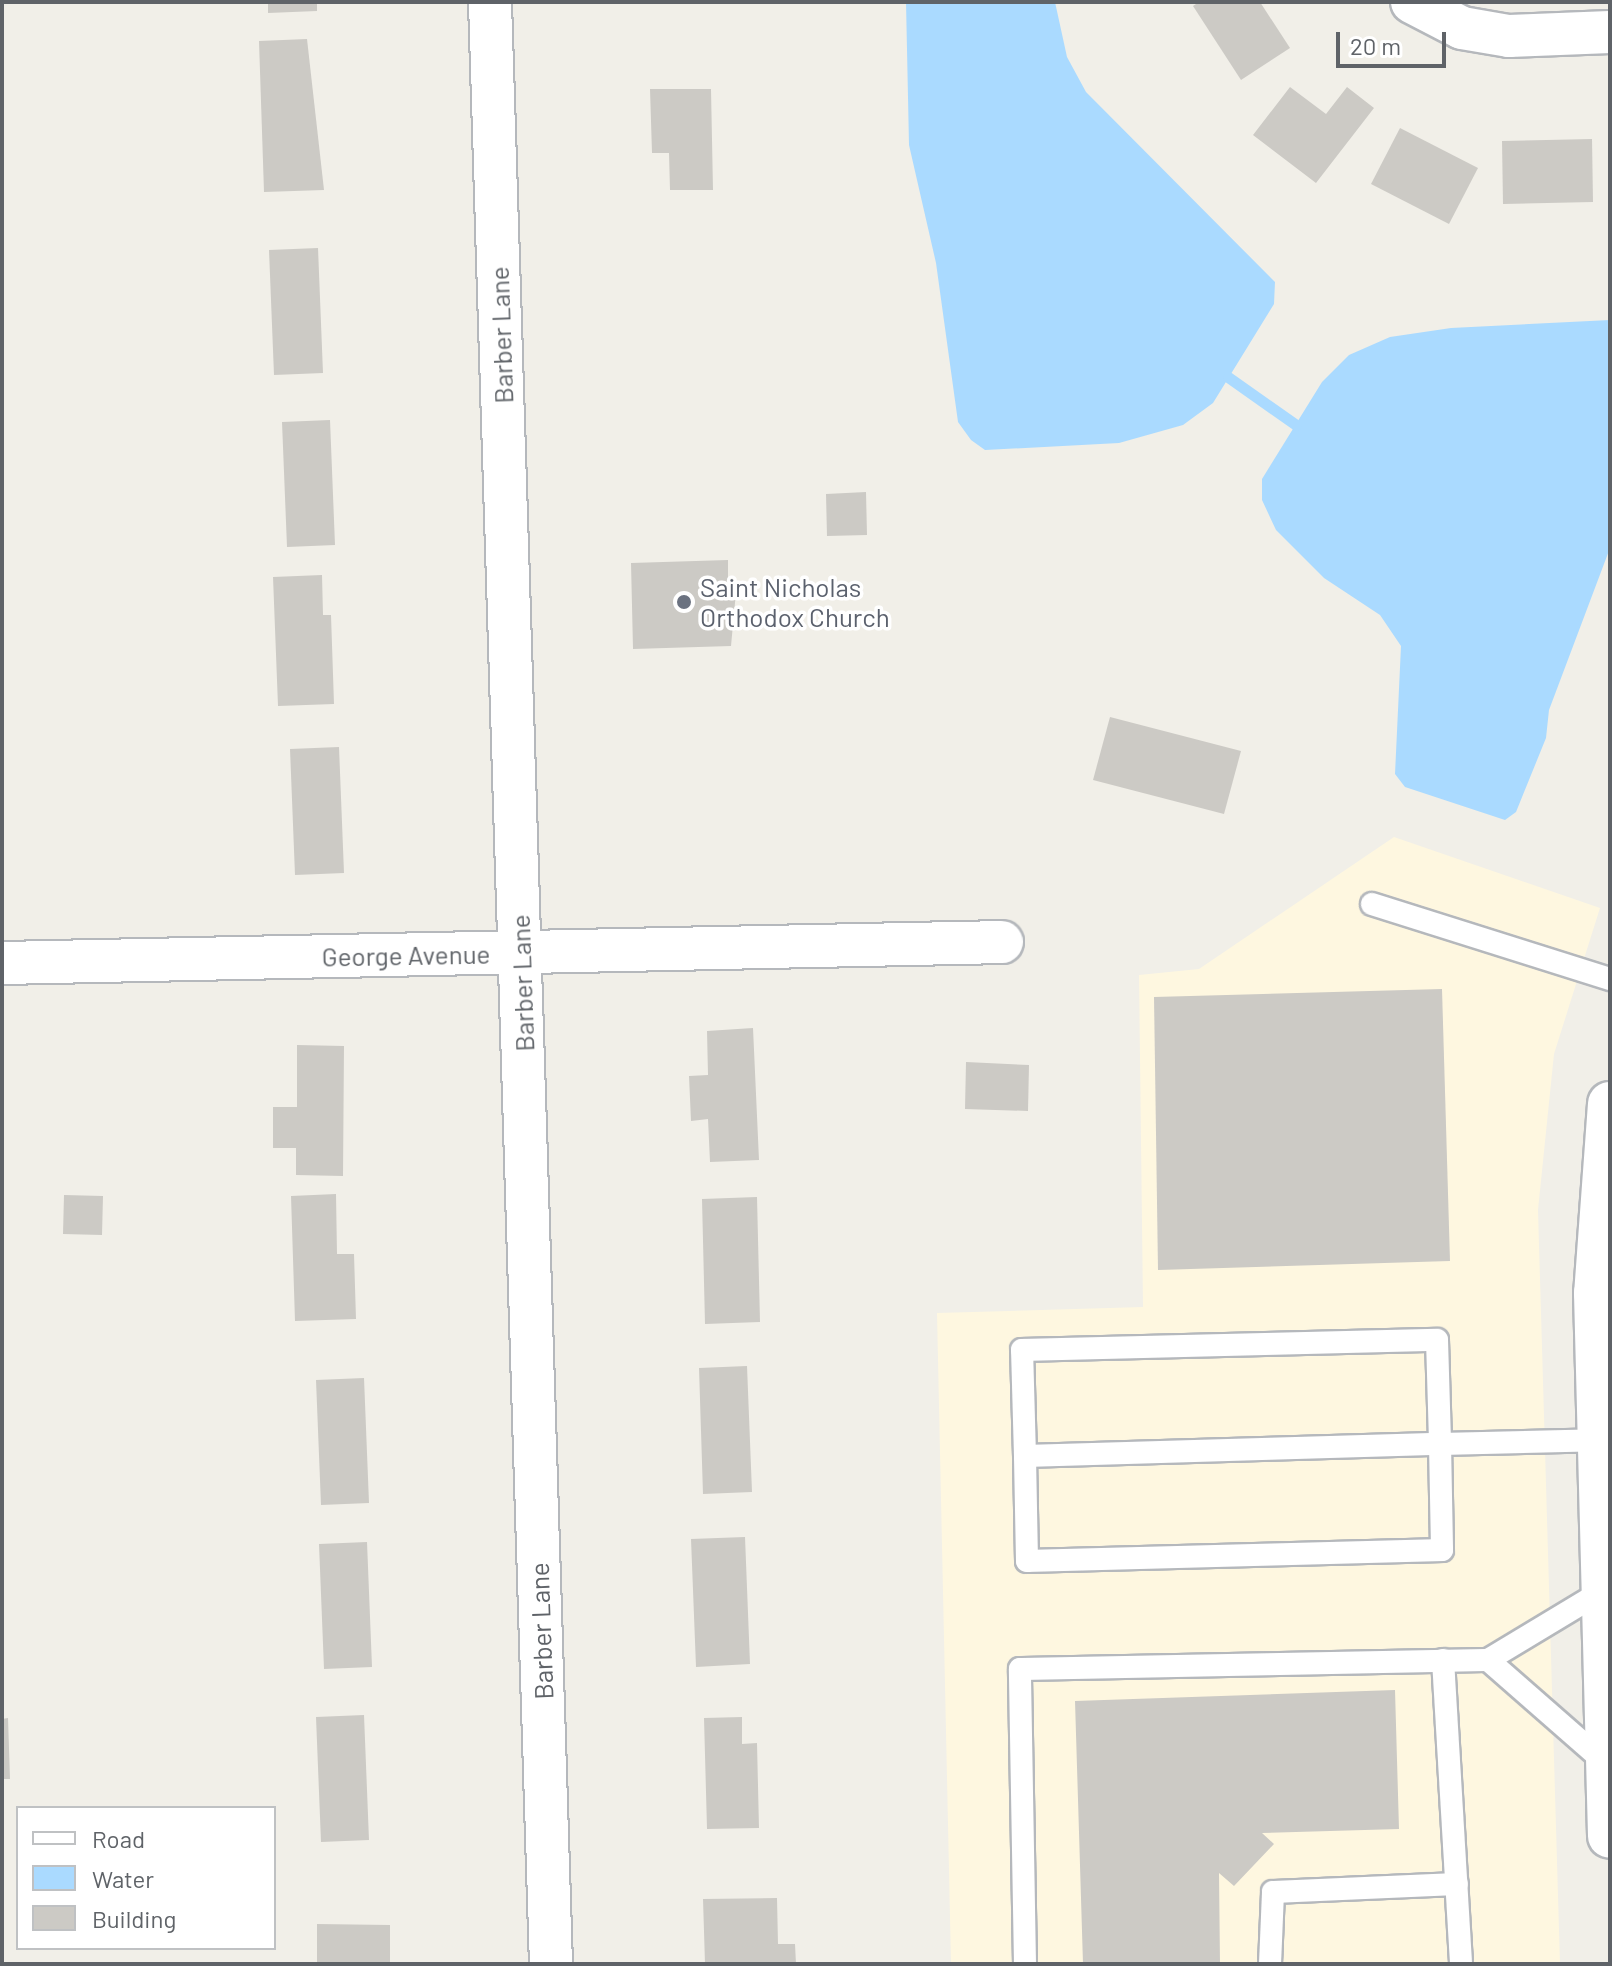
<!DOCTYPE html>
<html>
<head>
<meta charset="utf-8">
<style>
	body { margin:0 }
	#map { position:relative; width:1612px; height:1966px; overflow:hidden; background:#f1efe8; font-family:Barlow,sans-serif }
	div>[style] { position:absolute }
	.commercial>* { inset:0; background:#fef7e0 }
	.water>* { inset:0; background:#aadaff }
	.stream>* { height:11px; margin:-5.5px; padding:0 5.5px; transform-origin:5.5px; border-radius:5.5px; background:#aadaff }
	.building>* { inset:0; background:#cccac5 }
	.roads { filter:drop-shadow(2px 0 #b5b8bc) drop-shadow(-2px 0 #b5b8bc) drop-shadow(0 2px #b5b8bc) drop-shadow(0 -2px #b5b8bc) }
	.service>* { height:22px; margin:-11px; padding:0 11px; transform-origin:11px; border-radius:11px; background:#fff }
	.minor>* { height:42px; margin:-21px; padding:0 21px; transform-origin:21px; border-radius:21px; background:#fff }
	.tertiary>* { height:44px; margin:-22px; padding:0 22px; transform-origin:22px; border-radius:22px; background:#fff }
	.dots>* { width:22px; height:22px; translate:-50% -50%; box-sizing:border-box; border:4px solid #fff; border-radius:50% }
	span { translate:-50% -50%; white-space:nowrap; text-align:center; line-height:1.15; -webkit-text-stroke:7px #fff; paint-order:stroke }
	.street-label { font-size:26px; color:#5f6368 }
	.worship-label { font-size:26px; color:#5b616d }
	.left { translate:0 -50%; text-align:left }
	.frame { position:absolute; inset:0; border:4px solid #5f6368; pointer-events:none }
	.legend { position:absolute; left:16px; top:1806px; width:260px; height:144px; box-sizing:border-box; background:#fff; border:2px solid #bfc1c3; margin:0; padding:10px 14px; list-style:none; font-size:24px; color:#5f6368 }
	.legend li { display:flex; align-items:center; gap:16px; height:40px }
	.legend b { width:40px; border:2px solid #bfc1c3 }
	.scale { position:absolute; left:1336px; top:32px; width:110px; height:36px; box-sizing:border-box; border:4px solid #5f6368; border-top:0; padding-left:10px; font-size:24px; line-height:28px; white-space:nowrap; color:#5f6368; -webkit-text-stroke:6px #fff; paint-order:stroke }
</style>
</head>
<body>
<div id="map">
	<div class="commercial">
		<i style="clip-path:polygon(1394px 837px,1600px 908px,1554px 1054px,1538px 1210px,1560px 1964px,951px 1964px,937px 1313px,1143px 1307px,1139px 975px,1199px 969px)"></i>
	</div>
	<div class="water">
		<i style="clip-path:polygon(906px 2px,1055px 2px,1067px 57px,1086px 92px,1275px 282px,1274px 304px,1213px 403px,1183px 425px,1119px 443px,985px 450px,971px 440px,958px 422px,936px 263px,909px 145px)"></i>
		<i style="clip-path:polygon(1610px 320px,1610px 548px,1549px 710px,1546px 738px,1516px 812px,1505px 820px,1405px 787px,1395px 774px,1401px 646px,1380px 615px,1324px 578px,1276px 530px,1262px 500px,1262px 479px,1322px 382px,1349px 355px,1390px 337px,1451px 328px)"></i>
	</div>
	<div class="stream">
		<i style="left:1228px;top:377px;width:83px;rotate:35.2deg"></i>
	</div>
	<div class="building">
		<i style="clip-path:polygon(268px 2px,317px 2px,317px 11px,268px 13px)"></i>
		<i style="clip-path:polygon(1199px 2px,1260px 2px,1290px 48px,1241px 80px,1193px 6px)"></i>
		<i style="clip-path:polygon(307px 39px,324px 190px,264px 192px,259px 41px)"></i>
		<i style="clip-path:polygon(1290px 87px,1326px 114px,1347px 87px,1374px 108px,1316px 183px,1253px 135px)"></i>
		<i style="clip-path:polygon(650px 89px,711px 89px,713px 190px,670px 190px,669px 153px,652px 153px)"></i>
		<i style="clip-path:polygon(1400px 128px,1478px 168px,1449px 224px,1371px 184px)"></i>
		<i style="clip-path:polygon(1592px 139px,1593px 202px,1503px 204px,1502px 141px)"></i>
		<i style="clip-path:polygon(318px 248px,323px 373px,274px 375px,269px 250px)"></i>
		<i style="clip-path:polygon(330px 420px,335px 545px,287px 547px,282px 422px)"></i>
		<i style="clip-path:polygon(866px 492px,867px 535px,827px 536px,826px 494px)"></i>
		<i style="clip-path:polygon(728px 560px,728px 586px,736px 592px,731px 646px,633px 649px,631px 563px)"></i>
		<i style="clip-path:polygon(322px 575px,323px 615px,331px 615px,334px 704px,278px 706px,273px 577px)"></i>
		<i style="clip-path:polygon(1110px 717px,1241px 751px,1224px 814px,1093px 780px)"></i>
		<i style="clip-path:polygon(339px 747px,344px 873px,295px 875px,290px 749px)"></i>
		<i style="clip-path:polygon(1442px 989px,1450px 1261px,1158px 1270px,1154px 997px)"></i>
		<i style="clip-path:polygon(753px 1028px,759px 1160px,710px 1162px,708px 1119px,691px 1121px,689px 1076px,708px 1075px,707px 1031px)"></i>
		<i style="clip-path:polygon(297px 1045px,344px 1046px,343px 1176px,296px 1175px,296px 1148px,273px 1148px,273px 1107px,297px 1107px)"></i>
		<i style="clip-path:polygon(966px 1062px,1029px 1065px,1028px 1111px,965px 1109px)"></i>
		<i style="clip-path:polygon(336px 1194px,337px 1254px,354px 1254px,356px 1319px,295px 1321px,291px 1196px)"></i>
		<i style="clip-path:polygon(64px 1195px,103px 1196px,102px 1235px,63px 1234px)"></i>
		<i style="clip-path:polygon(757px 1197px,760px 1322px,705px 1324px,702px 1199px)"></i>
		<i style="clip-path:polygon(747px 1366px,752px 1492px,703px 1494px,699px 1368px)"></i>
		<i style="clip-path:polygon(364px 1378px,369px 1503px,321px 1505px,316px 1380px)"></i>
		<i style="clip-path:polygon(745px 1537px,750px 1664px,696px 1667px,691px 1539px)"></i>
		<i style="clip-path:polygon(367px 1542px,372px 1667px,324px 1669px,319px 1544px)"></i>
		<i style="clip-path:polygon(1395px 1690px,1399px 1829px,1262px 1833px,1274px 1844px,1234px 1886px,1219px 1873px,1220px 1964px,1083px 1964px,1075px 1701px)"></i>
		<i style="clip-path:polygon(364px 1715px,369px 1840px,321px 1842px,316px 1717px)"></i>
		<i style="clip-path:polygon(742px 1717px,742px 1744px,757px 1743px,759px 1828px,707px 1829px,704px 1718px)"></i>
		<i style="clip-path:polygon(8px 1718px,10px 1779px,2px 1779px,2px 1719px)"></i>
		<i style="clip-path:polygon(777px 1898px,778px 1944px,795px 1944px,796px 1964px,705px 1964px,703px 1899px)"></i>
		<i style="clip-path:polygon(317px 1924px,390px 1925px,390px 1964px,317px 1964px)"></i>
	</div>
	<div class="roads">
		<div class="service">
			<i style="left:1372px;top:904px;width:250px;rotate:17.5deg"></i>
			<i style="left:1025px;top:1456px;width:106px;rotate:-91.6deg"></i>
			<i style="left:1022px;top:1350px;width:415px;rotate:-1.4deg"></i>
			<i style="left:1437px;top:1340px;width:104px;rotate:88.3deg"></i>
			<i style="left:1440px;top:1444px;width:106px;rotate:88.9deg"></i>
			<i style="left:1442px;top:1550px;width:415px;rotate:178.5deg"></i>
			<i style="left:1027px;top:1561px;width:105px;rotate:-91.1deg"></i>
			<i style="left:1025px;top:1456px;width:415px;rotate:-1.7deg"></i>
			<i style="left:1440px;top:1444px;width:168px;rotate:-1.4deg"></i>
			<i style="left:1443px;top:1660px;width:305px;rotate:86.6deg"></i>
			<i style="left:1488px;top:1660px;width:159px;rotate:41.2deg"></i>
			<i style="left:1025px;top:1964px;width:295px;rotate:-91deg"></i>
			<i style="left:1020px;top:1669px;width:468px;rotate:-1.1deg"></i>
			<i style="left:1488px;top:1660px;width:135px;rotate:-31.1deg"></i>
			<i style="left:1270px;top:1964px;width:72px;rotate:-87.6deg"></i>
			<i style="left:1273px;top:1892px;width:184px;rotate:-2.5deg"></i>
		</div>
		<div class="minor">
			<i style="left:490px;top:2px;width:1963px;rotate:88.22deg"></i>
			<i style="left:1412px;top:2px;width:56px;rotate:27.5deg"></i>
			<i style="left:1462px;top:28px;width:48px;rotate:9.7deg"></i>
			<i style="left:1509px;top:36px;width:101px;rotate:-2.3deg"></i>
			<i style="left:2px;top:963px;width:1000px;rotate:-1.2deg"></i>
		</div>
		<div class="tertiary">
			<i style="left:1610px;top:1104px;width:190px;rotate:94.2deg"></i>
			<i style="left:1596px;top:1293px;width:543px;rotate:88.52deg"></i>
		</div>
	</div>
	<div class="dots">
		<i style="left:684px;top:602px;background:#6b7280"></i>
	</div>
	<div class="street-label">
		<span style="left:501px;top:335px;rotate:-92deg">Barber Lane</span>
		<span style="left:406px;top:955px;rotate:-1deg">George Avenue</span>
		<span style="left:522px;top:983px;rotate:-92deg">Barber Lane</span>
		<span style="left:541px;top:1631px;rotate:-92deg">Barber Lane</span>
	</div>
	<div class="worship-label">
		<span class="left" style="left:700px;top:602px">Saint Nicholas<br>Orthodox Church</span>
	</div>
	<div class="frame"></div>
	<ul class="legend">
	<li><b style="height:10px;background:#fff"></b>Road</li>
	<li><b style="height:22px;background:#aadaff"></b>Water</li>
	<li><b style="height:22px;background:#cccac5"></b>Building</li>
	</ul>
	<div class="scale">20 m</div>
</div>
</body>
</html>
